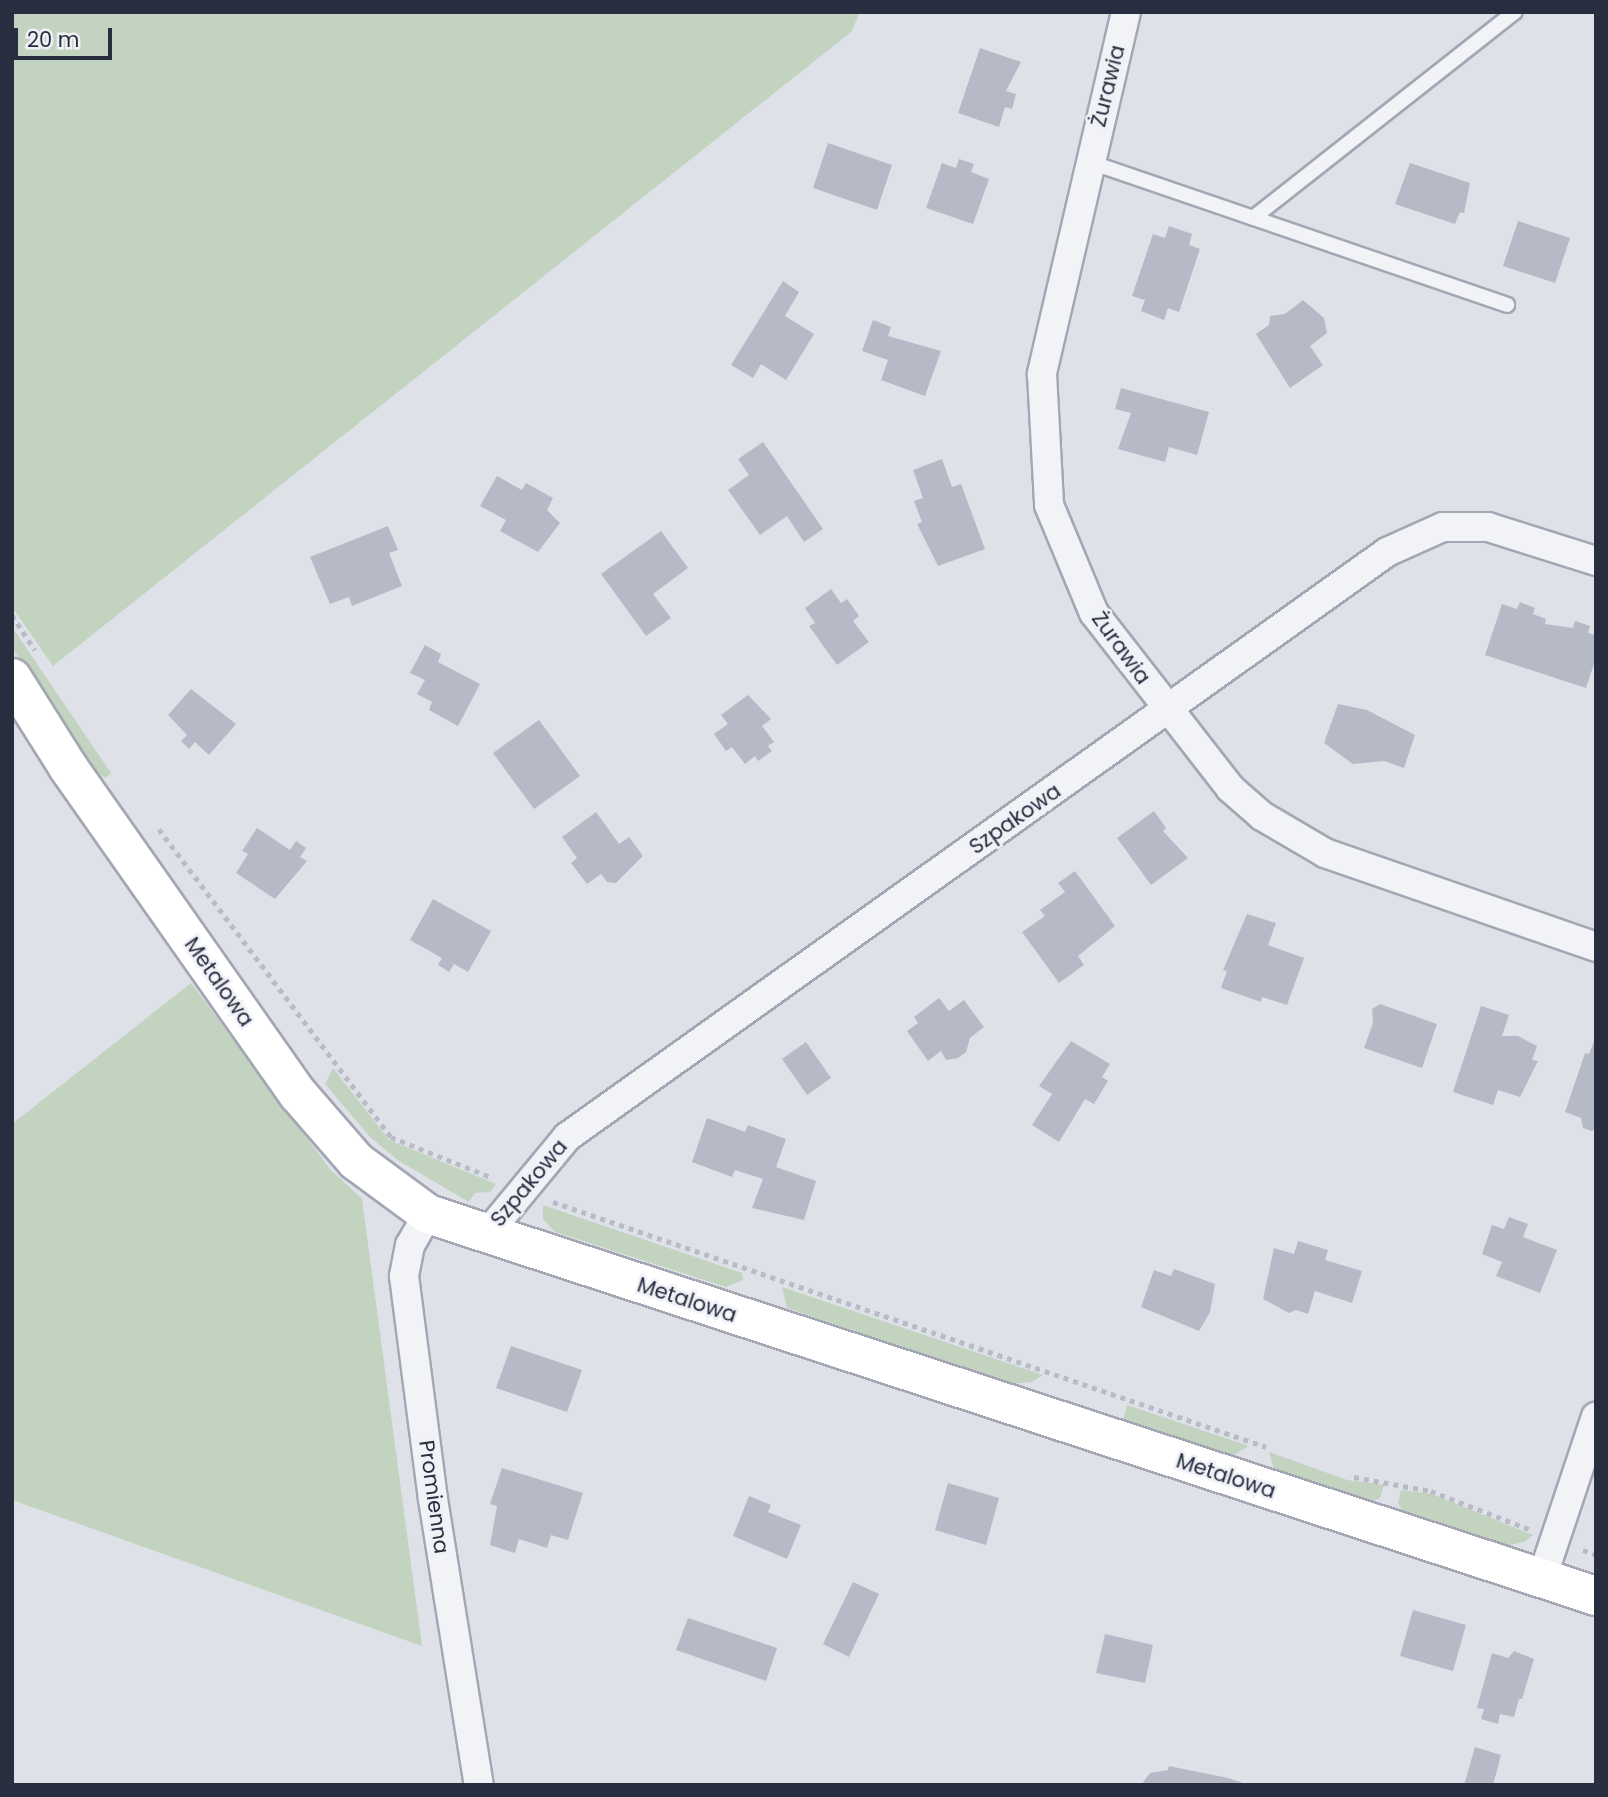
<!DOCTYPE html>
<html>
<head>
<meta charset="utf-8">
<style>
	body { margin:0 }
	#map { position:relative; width:1608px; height:1797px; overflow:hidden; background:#dfe1e9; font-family:Poppins,sans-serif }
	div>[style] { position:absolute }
	.green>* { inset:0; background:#c2d3c0 }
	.building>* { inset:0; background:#b6bac6 }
	.path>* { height:4.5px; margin-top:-2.25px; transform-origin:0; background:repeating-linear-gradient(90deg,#b9bcc4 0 5px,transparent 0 10px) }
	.roads { filter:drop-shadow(2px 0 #a4a7b3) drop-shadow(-2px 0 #a4a7b3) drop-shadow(0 2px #a4a7b3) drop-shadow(0 -2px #a4a7b3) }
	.lane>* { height:14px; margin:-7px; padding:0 7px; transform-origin:7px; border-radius:7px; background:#f2f3f7 }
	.street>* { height:28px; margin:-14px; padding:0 14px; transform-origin:14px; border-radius:14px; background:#f2f3f7 }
	.secondary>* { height:38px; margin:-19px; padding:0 19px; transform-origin:19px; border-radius:19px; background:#fff }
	span { translate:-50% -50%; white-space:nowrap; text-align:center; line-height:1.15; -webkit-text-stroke:5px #eff1f6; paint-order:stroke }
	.street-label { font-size:21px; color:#282d40 }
	.frame { position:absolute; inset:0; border:14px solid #282d40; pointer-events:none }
	.scale { position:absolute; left:14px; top:28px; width:98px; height:32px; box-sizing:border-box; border:4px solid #282d40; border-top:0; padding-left:9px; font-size:21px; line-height:24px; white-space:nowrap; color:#282d40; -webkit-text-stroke:5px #eff1f6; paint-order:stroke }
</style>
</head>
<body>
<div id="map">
	<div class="green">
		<i style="clip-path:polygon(12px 12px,860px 12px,851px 32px,53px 666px,12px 607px)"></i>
		<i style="clip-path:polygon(12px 627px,111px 773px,106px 778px,93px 771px,12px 647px)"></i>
		<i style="clip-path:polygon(191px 983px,330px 1169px,362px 1199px,422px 1646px,12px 1500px,12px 1124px)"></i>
		<i style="clip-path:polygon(333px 1068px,389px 1140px,496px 1184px,490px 1192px,475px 1193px,469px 1202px,399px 1161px,370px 1137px,325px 1084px)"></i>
		<i style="clip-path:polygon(543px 1205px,742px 1273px,743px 1280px,726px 1287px,555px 1232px,543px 1219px)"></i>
		<i style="clip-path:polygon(782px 1287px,1043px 1375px,1032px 1382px,1012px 1384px,787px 1308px)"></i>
		<i style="clip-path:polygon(1127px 1405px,1249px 1446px,1230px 1457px,1123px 1420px)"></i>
		<i style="clip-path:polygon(1269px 1452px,1347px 1480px,1384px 1485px,1380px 1498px,1366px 1504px,1275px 1473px)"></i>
		<i style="clip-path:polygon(1401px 1490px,1432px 1494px,1533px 1535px,1524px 1542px,1501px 1547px,1406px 1517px,1398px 1503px)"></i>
	</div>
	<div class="building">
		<i style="clip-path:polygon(980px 48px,1021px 62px,1006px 91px,1016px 94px,1012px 109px,1005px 107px,999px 127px,958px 113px)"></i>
		<i style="clip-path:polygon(828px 143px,892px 165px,877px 210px,813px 188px)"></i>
		<i style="clip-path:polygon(959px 159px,974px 164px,971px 172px,989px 179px,973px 224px,926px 208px,942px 163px,956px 168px)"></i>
		<i style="clip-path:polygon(1410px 163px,1470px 183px,1464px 213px,1460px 212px,1455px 224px,1395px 204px)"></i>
		<i style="clip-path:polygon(1518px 221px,1570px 238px,1555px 283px,1503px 266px)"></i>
		<i style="clip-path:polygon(1169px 226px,1192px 234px,1189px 245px,1200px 249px,1179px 312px,1168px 308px,1164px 320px,1141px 311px,1145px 300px,1132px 296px,1153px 234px,1165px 238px)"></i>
		<i style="clip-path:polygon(783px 281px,799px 292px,785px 316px,814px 334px,786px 380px,761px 364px,753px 378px,731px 365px)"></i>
		<i style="clip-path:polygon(1303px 300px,1324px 318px,1327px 333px,1310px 346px,1323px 365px,1290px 388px,1256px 334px,1269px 325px,1270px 316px,1285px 314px)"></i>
		<i style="clip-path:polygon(873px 320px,891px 327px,888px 336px,941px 351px,925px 396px,881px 380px,888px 360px,862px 351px)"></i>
		<i style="clip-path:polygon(1121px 388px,1209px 412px,1197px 455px,1169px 447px,1165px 462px,1118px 449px,1131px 413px,1115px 409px)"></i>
		<i style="clip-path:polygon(763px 442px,823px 529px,804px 542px,787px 516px,760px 535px,728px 490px,749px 475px,738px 459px)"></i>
		<i style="clip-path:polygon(942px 459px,952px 487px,961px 484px,985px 549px,938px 566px,917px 524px,922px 522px,914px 501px,923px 498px,913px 470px)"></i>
		<i style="clip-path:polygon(497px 476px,522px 490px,526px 483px,553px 498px,547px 510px,560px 523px,538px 552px,500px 531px,506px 520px,480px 506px)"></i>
		<i style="clip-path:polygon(388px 526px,398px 550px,389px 553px,402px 586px,352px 606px,349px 597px,330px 604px,310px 557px)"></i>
		<i style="clip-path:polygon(661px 531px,688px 568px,653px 594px,671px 618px,646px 636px,601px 574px)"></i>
		<i style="clip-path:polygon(831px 589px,841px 603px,847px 599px,859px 616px,853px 621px,869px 642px,837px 665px,809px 626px,815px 623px,805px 608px)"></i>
		<i style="clip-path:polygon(1520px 602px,1535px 608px,1533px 614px,1546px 619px,1545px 624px,1573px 628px,1575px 621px,1590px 626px,1588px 633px,1596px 635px,1596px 658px,1586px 688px,1485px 655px,1502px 604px,1517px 609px)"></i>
		<i style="clip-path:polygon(425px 645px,441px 654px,438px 662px,480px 684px,458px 726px,429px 710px,432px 702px,417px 694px,425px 680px,410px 673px)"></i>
		<i style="clip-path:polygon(191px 689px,236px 724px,209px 755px,195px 742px,189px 749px,181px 741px,187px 735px,168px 715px)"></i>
		<i style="clip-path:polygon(748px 695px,771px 719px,762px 726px,774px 742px,768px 746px,772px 751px,758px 761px,755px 756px,745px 764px,732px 747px,726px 751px,714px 734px,728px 724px,721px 715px)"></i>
		<i style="clip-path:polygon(1338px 704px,1367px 710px,1415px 735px,1404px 768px,1384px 761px,1353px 764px,1324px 743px)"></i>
		<i style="clip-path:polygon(539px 720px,580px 776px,534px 809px,493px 753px)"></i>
		<i style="clip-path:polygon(1154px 811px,1166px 828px,1163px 831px,1188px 858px,1151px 885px,1117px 838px)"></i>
		<i style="clip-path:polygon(596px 812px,619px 844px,629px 837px,643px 856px,616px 883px,607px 882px,601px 874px,587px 884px,571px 863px,577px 858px,562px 837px)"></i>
		<i style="clip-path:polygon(257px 828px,290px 850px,296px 841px,306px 848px,300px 857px,307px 861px,275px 899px,236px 873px,248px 854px,242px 851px)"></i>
		<i style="clip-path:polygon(1075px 871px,1115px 926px,1078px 956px,1084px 965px,1059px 983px,1022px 932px,1045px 916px,1040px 910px,1065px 892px,1058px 883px)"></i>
		<i style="clip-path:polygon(433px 899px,491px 931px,468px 972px,454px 964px,449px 972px,438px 965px,442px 958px,410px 940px)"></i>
		<i style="clip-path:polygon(1247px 914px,1276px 923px,1268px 945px,1304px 958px,1287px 1005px,1262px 997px,1261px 1002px,1221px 988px,1227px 971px,1223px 970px)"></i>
		<i style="clip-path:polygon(939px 998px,949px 1011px,964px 1000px,984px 1027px,970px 1038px,966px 1052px,958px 1058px,946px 1060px,941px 1051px,928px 1061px,907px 1031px,918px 1023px,914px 1017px)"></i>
		<i style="clip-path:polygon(1380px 1004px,1437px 1024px,1422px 1068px,1364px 1048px,1373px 1023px,1372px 1009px)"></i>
		<i style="clip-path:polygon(1481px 1006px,1509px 1015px,1502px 1036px,1518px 1036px,1537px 1046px,1532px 1060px,1538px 1061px,1520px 1097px,1498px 1090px,1493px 1105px,1453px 1092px)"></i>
		<i style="clip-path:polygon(1596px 1036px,1596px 1129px,1592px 1131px,1583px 1128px,1581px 1118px,1565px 1112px,1585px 1053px,1589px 1054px)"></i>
		<i style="clip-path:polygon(1071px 1041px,1110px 1064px,1102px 1077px,1108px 1081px,1094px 1104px,1085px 1099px,1059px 1142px,1032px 1125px,1052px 1094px,1039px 1086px)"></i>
		<i style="clip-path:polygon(806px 1042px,831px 1078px,807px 1095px,782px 1059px)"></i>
		<i style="clip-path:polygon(707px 1118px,745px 1132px,748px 1125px,786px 1139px,776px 1167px,816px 1181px,804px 1220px,752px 1208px,763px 1179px,735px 1170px,732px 1177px,692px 1162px)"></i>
		<i style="clip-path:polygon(1509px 1217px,1528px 1224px,1523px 1237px,1557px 1250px,1540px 1293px,1496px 1276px,1502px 1262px,1482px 1254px,1492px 1225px,1504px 1229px)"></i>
		<i style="clip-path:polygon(1298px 1241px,1328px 1250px,1325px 1260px,1362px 1271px,1352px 1303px,1315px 1291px,1308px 1314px,1296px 1310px,1289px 1313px,1263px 1299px,1274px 1248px,1294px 1254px)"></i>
		<i style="clip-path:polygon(1174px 1269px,1215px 1284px,1210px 1312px,1199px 1331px,1141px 1307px,1154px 1270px,1171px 1276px)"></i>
		<i style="clip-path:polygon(511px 1346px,582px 1370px,567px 1412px,496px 1388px)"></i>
		<i style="clip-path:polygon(502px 1468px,583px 1493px,568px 1540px,551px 1535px,547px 1548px,519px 1539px,515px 1553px,490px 1545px,497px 1506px,490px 1504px)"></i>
		<i style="clip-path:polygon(948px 1483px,999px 1498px,986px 1545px,935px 1530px)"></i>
		<i style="clip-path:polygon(749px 1496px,771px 1505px,768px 1512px,801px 1525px,787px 1559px,733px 1536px)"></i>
		<i style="clip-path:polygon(853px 1582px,879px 1594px,849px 1657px,823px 1644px)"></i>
		<i style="clip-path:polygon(1413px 1610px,1466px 1625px,1453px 1671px,1400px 1656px)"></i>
		<i style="clip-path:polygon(688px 1618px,777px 1648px,766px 1681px,676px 1650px)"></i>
		<i style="clip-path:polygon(1105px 1634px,1153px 1645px,1145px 1683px,1096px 1673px)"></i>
		<i style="clip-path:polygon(1514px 1651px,1534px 1659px,1522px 1699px,1519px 1699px,1514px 1717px,1500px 1714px,1498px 1724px,1481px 1719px,1484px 1709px,1477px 1708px,1492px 1653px,1508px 1658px)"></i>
		<i style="clip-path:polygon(1475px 1747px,1501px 1755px,1493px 1785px,1464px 1785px)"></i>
		<i style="clip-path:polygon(1169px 1766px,1228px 1778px,1249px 1785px,1141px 1785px,1150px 1773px,1168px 1770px)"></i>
	</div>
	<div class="path">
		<i style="left:12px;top:615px;width:42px;rotate:56.7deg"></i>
		<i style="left:159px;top:829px;width:386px;rotate:53deg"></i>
		<i style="left:391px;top:1137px;width:110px;rotate:21.9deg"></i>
		<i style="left:553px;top:1202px;width:754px;rotate:18.96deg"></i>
		<i style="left:1354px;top:1477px;width:78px;rotate:10.3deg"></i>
		<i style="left:1431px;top:1491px;width:105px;rotate:21.2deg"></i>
		<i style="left:1583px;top:1550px;width:14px;rotate:21deg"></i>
	</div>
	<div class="roads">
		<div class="lane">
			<i style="left:1090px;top:162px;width:441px;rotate:18.9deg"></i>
			<i style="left:1253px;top:218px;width:333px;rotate:-38.2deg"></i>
		</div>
		<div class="street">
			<i style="left:1126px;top:12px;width:372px;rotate:103.1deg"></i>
			<i style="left:1042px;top:374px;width:131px;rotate:86.9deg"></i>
			<i style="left:1049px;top:505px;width:117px;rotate:67.4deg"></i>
			<i style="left:1094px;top:613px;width:222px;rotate:52.1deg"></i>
			<i style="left:1230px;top:788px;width:43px;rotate:41.2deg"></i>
			<i style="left:1262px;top:816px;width:73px;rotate:30.4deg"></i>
			<i style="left:1325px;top:853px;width:287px;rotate:19.1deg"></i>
			<i style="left:428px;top:1214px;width:36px;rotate:120deg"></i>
			<i style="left:410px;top:1245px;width:32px;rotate:101deg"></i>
			<i style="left:404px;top:1276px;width:225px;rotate:82.6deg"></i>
			<i style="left:433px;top:1499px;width:290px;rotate:80.9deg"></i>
			<i style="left:486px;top:1235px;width:127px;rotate:-50.4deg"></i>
			<i style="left:567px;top:1137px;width:1007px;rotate:-35.5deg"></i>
			<i style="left:1387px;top:552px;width:61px;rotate:-24.1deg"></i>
			<i style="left:1443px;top:527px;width:45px"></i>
			<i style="left:1488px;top:527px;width:113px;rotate:17.5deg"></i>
			<i style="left:1542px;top:1578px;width:170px;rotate:-71.5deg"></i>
		</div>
		<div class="secondary">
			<i style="left:12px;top:678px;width:105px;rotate:57.8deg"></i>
			<i style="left:68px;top:767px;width:400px;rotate:54.9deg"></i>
			<i style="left:298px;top:1094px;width:89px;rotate:49.1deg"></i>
			<i style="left:356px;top:1161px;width:89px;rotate:36.4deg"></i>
			<i style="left:428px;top:1214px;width:1229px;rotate:18.11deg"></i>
		</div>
	</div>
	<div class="street-label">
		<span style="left:1108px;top:86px;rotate:-76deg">Żurawia</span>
		<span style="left:1121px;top:648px;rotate:54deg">Żurawia</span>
		<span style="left:1015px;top:819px;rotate:-35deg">Szpakowa</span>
		<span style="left:219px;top:982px;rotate:55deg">Metalowa</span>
		<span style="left:529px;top:1183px;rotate:-50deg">Szpakowa</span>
		<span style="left:687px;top:1300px;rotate:18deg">Metalowa</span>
		<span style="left:1226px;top:1476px;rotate:18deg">Metalowa</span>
		<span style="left:434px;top:1497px;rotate:82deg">Promienna</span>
	</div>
	<div class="frame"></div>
	<div class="scale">20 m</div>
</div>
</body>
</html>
